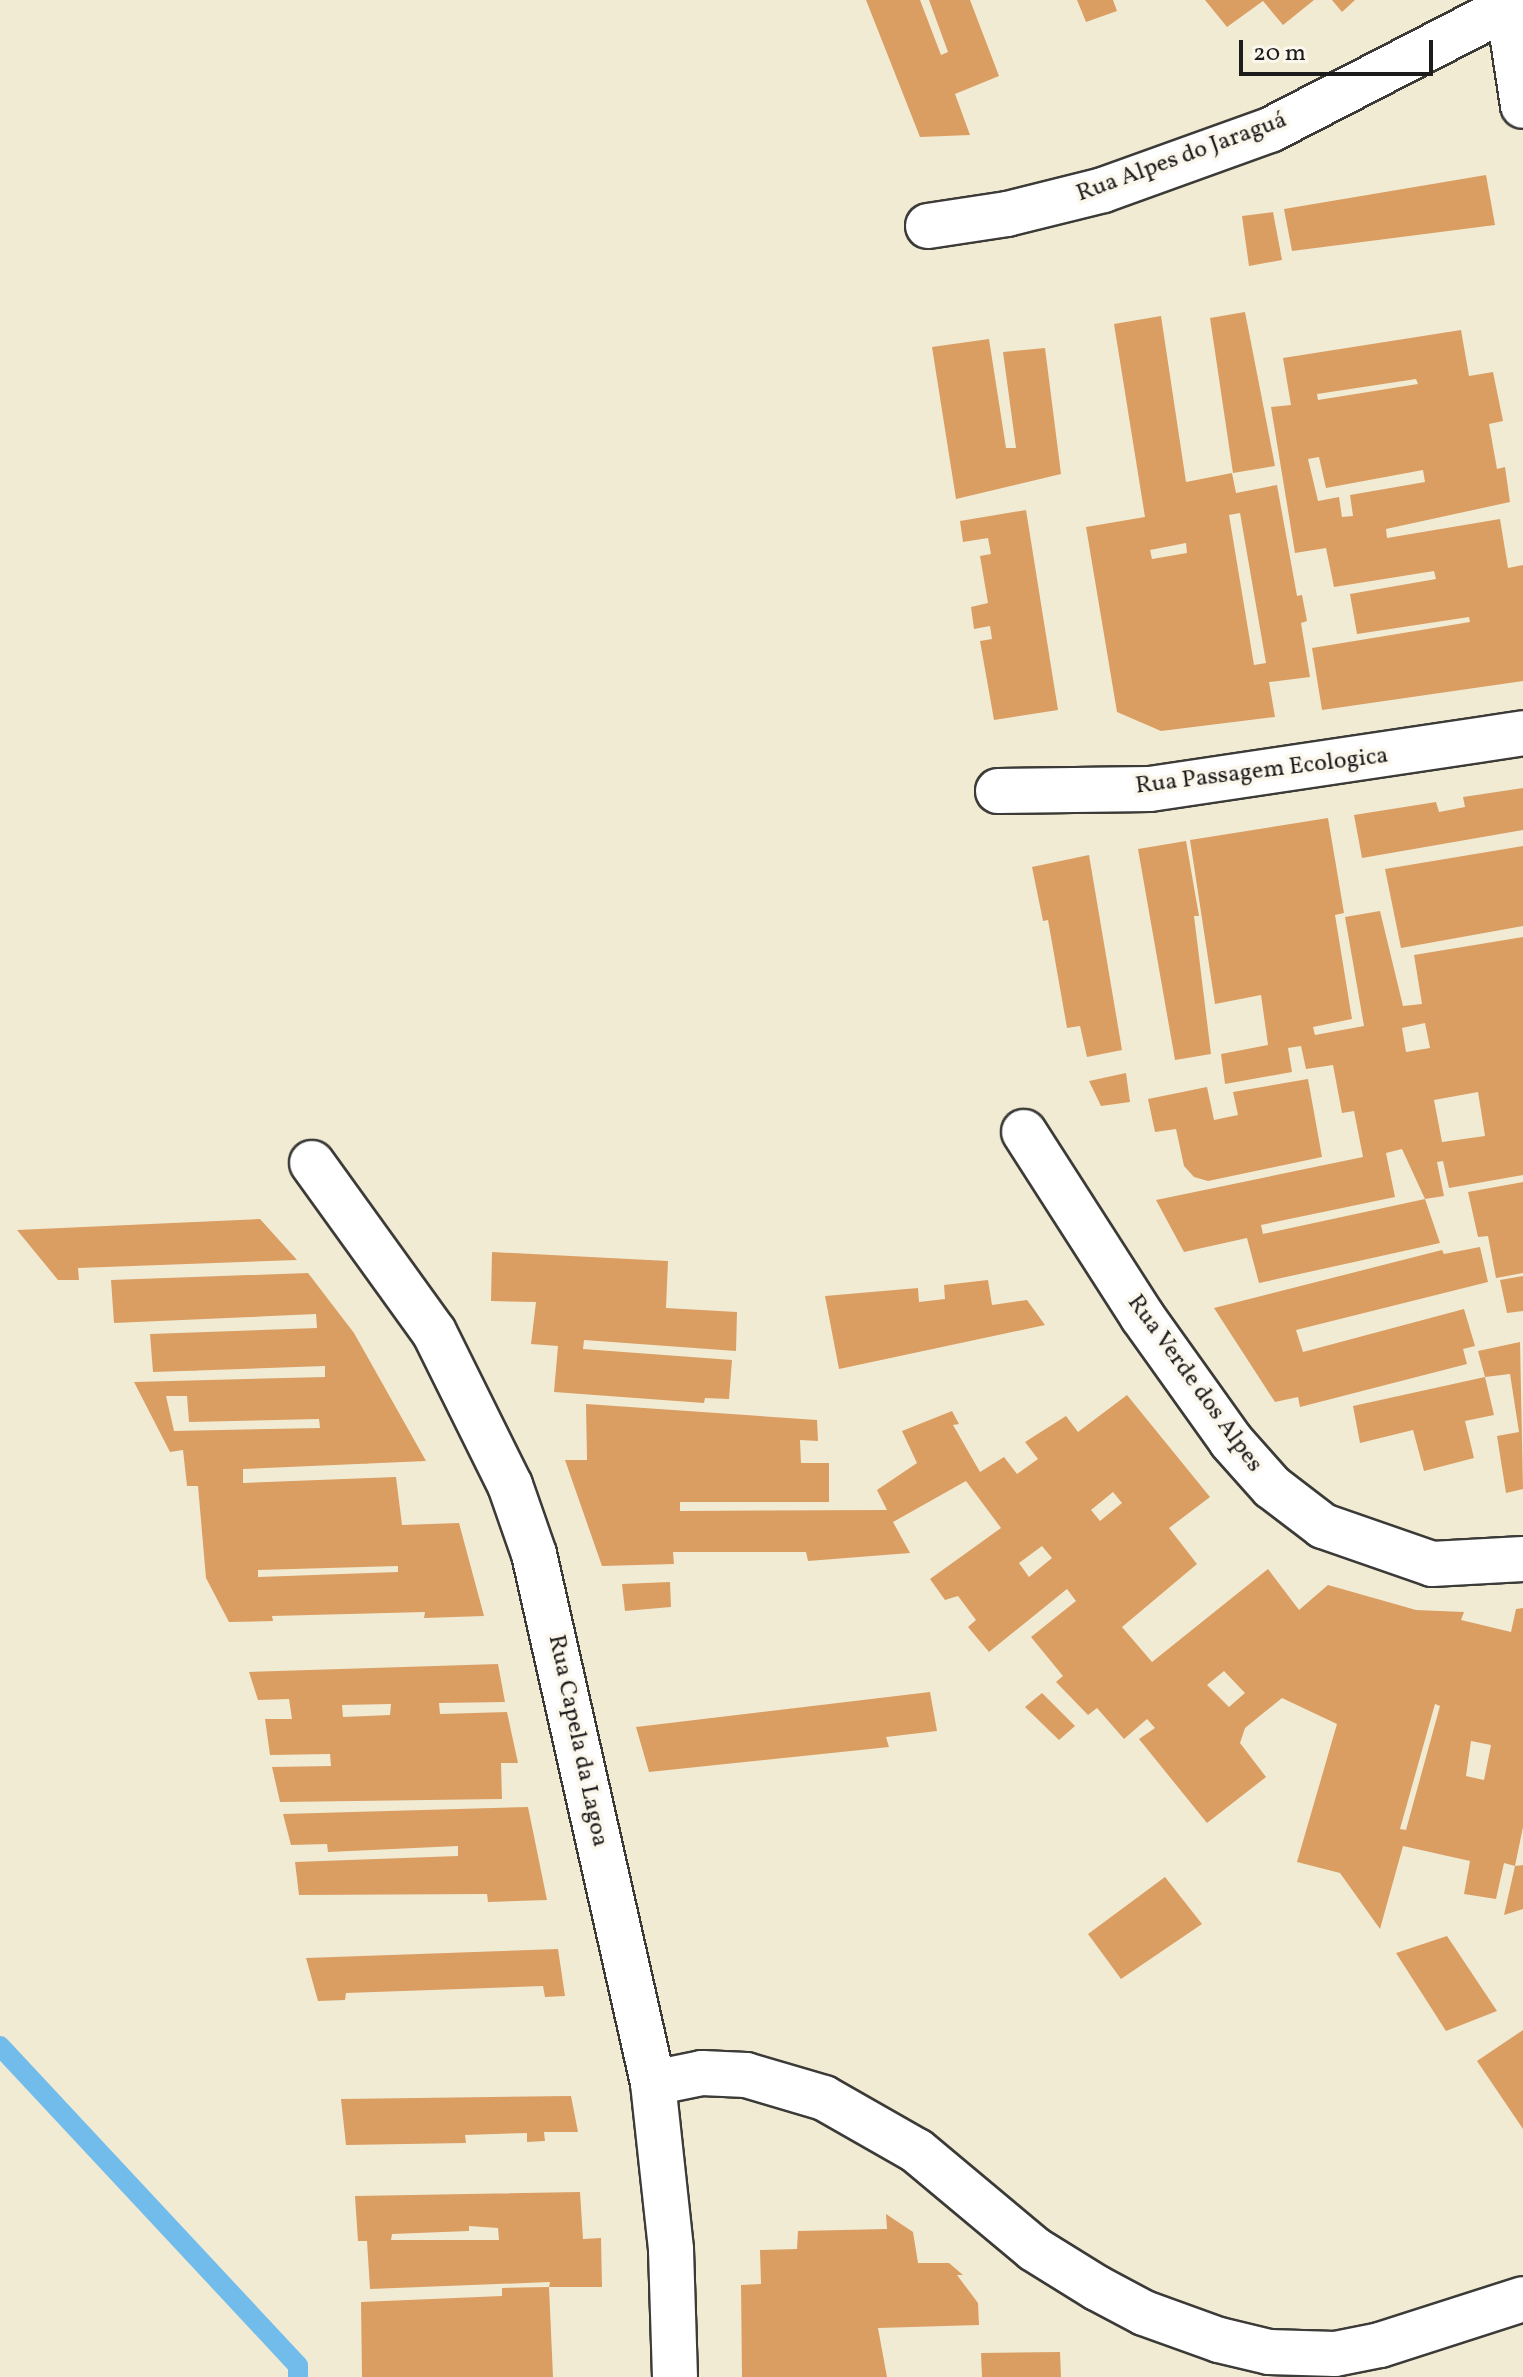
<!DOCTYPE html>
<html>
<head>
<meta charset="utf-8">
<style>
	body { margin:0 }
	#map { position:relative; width:1523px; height:2377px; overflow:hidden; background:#f1ebd4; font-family:Vollkorn,serif }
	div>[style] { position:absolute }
	.stream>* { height:20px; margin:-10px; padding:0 10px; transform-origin:10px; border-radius:10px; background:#72bceb }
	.building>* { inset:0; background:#da9e63 }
	.roads { filter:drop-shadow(2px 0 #3c3b38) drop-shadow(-2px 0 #3c3b38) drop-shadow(0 2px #3c3b38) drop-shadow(0 -2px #3c3b38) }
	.minor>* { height:44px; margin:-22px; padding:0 22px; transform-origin:22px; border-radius:22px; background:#fff }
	span { translate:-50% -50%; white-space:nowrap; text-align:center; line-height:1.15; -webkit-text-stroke:7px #fbf7ec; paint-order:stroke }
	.street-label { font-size:24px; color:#1c1c1c }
	.scale { position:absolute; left:1239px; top:40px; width:194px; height:36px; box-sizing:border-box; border:4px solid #1c1c1c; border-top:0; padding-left:10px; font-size:24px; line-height:28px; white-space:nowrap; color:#1c1c1c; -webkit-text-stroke:6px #fbf7ec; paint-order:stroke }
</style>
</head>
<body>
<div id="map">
	<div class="stream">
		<i style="left:0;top:2046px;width:437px;rotate:47deg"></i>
		<i style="left:298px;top:2366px;width:11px;rotate:90deg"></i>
	</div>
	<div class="building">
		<i style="clip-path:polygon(866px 0,920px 0,941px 55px,948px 52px,929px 0,970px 0,999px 76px,955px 94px,970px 135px,920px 137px)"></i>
		<i style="clip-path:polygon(1077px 0,1113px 0,1117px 11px,1086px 22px)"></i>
		<i style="clip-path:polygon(1205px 0,1314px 0,1283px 25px,1263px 1px,1227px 27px)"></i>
		<i style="clip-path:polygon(1332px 0,1355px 0,1342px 12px)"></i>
		<i style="clip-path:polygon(1486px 175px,1495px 225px,1292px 251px,1284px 209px)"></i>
		<i style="clip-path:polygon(1273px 212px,1282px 260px,1249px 266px,1242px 216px)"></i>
		<i style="clip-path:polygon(1245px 312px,1275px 466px,1233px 473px,1210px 318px)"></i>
		<i style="clip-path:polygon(evenodd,1161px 316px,1186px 482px,1232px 473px,1236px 493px,1277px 485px,1297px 596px,1302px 595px,1307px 621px,1301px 623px,1310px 677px,1269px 682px,1275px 717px,1161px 731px,1117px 712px,1086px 527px,1145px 517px,1114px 324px,1161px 316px,1240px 513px,1266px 663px,1254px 665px,1229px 515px,1240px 513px,1161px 316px,1186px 543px,1187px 553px,1152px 559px,1150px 550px,1186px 543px)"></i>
		<i style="clip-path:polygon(evenodd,1461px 330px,1469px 376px,1493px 372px,1503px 421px,1489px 424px,1497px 469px,1505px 467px,1510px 502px,1386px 529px,1387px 538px,1500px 519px,1508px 568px,1523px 565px,1523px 681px,1322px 710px,1312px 648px,1470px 622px,1469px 617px,1357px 634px,1350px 594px,1436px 579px,1434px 571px,1334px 587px,1326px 548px,1295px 553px,1271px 407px,1291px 405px,1283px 358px,1461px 330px,1416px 379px,1418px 384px,1318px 400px,1317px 394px,1416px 379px,1461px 330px,1319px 457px,1326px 488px,1423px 470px,1425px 482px,1350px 495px,1353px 516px,1342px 517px,1339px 497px,1318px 501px,1308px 459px,1319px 457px)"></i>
		<i style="clip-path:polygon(989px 339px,1006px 448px,1016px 448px,1003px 352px,1045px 348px,1061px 474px,956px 499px,932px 347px)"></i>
		<i style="clip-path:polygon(1026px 510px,1058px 710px,994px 720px,980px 641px,992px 639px,990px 626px,974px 629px,971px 607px,988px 603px,980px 556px,991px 554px,988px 538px,963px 542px,960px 521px)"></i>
		<i style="clip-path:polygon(1523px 788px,1523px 830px,1362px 858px,1354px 815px,1436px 802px,1439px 812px,1465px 807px,1463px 797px)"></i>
		<i style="clip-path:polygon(evenodd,1328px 818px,1344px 913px,1335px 915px,1352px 1019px,1313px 1027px,1315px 1035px,1364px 1026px,1345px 917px,1380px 911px,1403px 1006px,1422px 1004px,1414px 955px,1523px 937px,1523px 1175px,1449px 1188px,1443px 1161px,1437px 1162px,1444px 1196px,1425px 1199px,1402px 1149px,1386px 1153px,1395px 1197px,1261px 1225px,1263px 1234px,1425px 1199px,1440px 1243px,1259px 1283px,1247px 1238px,1184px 1252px,1156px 1200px,1363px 1157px,1354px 1111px,1342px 1113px,1333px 1065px,1306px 1069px,1301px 1046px,1288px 1048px,1292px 1072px,1225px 1084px,1221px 1054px,1268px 1045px,1261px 995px,1215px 1004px,1190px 840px,1328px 818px,1425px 1023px,1430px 1048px,1406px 1052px,1402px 1028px,1425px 1023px,1328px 818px,1478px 1092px,1485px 1136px,1442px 1142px,1434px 1100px,1478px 1092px)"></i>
		<i style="clip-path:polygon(1186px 841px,1199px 916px,1194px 916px,1211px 1054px,1175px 1060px,1138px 849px)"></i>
		<i style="clip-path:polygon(1523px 846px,1523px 926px,1401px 948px,1385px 869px)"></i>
		<i style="clip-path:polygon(1089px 855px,1122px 1050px,1087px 1057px,1080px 1026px,1067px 1028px,1048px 920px,1043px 921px,1032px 867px)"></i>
		<i style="clip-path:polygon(1126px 1073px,1130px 1102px,1101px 1106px,1089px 1081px)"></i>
		<i style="clip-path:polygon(1308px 1079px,1322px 1157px,1208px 1181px,1194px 1177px,1184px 1166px,1176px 1129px,1155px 1132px,1148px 1099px,1207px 1087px,1214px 1120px,1238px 1115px,1233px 1092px)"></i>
		<i style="clip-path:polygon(1523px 1182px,1523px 1273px,1496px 1278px,1488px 1236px,1478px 1237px,1468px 1192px)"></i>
		<i style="clip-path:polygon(260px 1219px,297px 1260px,78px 1268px,79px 1280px,58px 1280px,17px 1230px)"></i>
		<i style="clip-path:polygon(1480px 1247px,1488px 1282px,1296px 1330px,1303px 1352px,1464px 1309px,1475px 1346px,1463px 1349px,1467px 1364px,1300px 1407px,1298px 1397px,1275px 1402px,1214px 1308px,1442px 1250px,1444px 1254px)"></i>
		<i style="clip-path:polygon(492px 1252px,668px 1261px,666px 1308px,737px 1312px,736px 1351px,584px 1340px,583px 1349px,732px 1360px,729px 1399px,705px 1398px,704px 1403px,554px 1392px,558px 1346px,531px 1344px,536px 1302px,491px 1301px)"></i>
		<i style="clip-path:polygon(evenodd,308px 1273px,354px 1333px,426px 1461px,243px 1469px,243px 1483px,396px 1477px,402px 1525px,459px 1523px,484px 1616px,424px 1618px,425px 1612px,272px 1616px,273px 1621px,229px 1622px,206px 1578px,198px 1486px,187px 1486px,183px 1450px,170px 1452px,134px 1382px,325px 1377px,325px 1366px,153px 1372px,150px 1334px,317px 1328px,316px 1314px,114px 1323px,111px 1280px,308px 1273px,166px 1396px,187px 1396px,189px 1422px,319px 1419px,320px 1428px,174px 1431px,166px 1396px,308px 1273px,398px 1566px,398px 1572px,258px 1577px,258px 1570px,398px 1566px)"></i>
		<i style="clip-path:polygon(1523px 1276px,1523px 1311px,1507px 1313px,1500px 1280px)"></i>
		<i style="clip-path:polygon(988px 1280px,992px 1305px,1027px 1300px,1045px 1325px,839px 1369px,825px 1296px,918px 1288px,919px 1302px,945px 1299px,944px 1285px)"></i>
		<i style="clip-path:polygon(1520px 1342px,1523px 1489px,1506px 1493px,1497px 1436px,1519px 1432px,1510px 1374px,1485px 1377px,1478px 1351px)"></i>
		<i style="clip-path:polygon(1485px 1377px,1494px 1415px,1465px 1421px,1474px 1458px,1424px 1471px,1413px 1430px,1360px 1443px,1353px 1406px)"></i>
		<i style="clip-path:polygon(evenodd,1127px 1395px,1210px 1497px,1169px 1528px,1197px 1564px,1122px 1627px,1152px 1662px,1268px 1569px,1299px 1610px,1328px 1585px,1416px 1610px,1464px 1612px,1461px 1620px,1511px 1632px,1516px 1609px,1523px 1608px,1523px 1827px,1515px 1866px,1504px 1863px,1496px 1899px,1464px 1894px,1470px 1861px,1403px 1846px,1380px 1929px,1340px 1873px,1297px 1862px,1337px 1724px,1282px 1698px,1245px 1728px,1240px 1743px,1266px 1777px,1207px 1823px,1139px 1739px,1155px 1728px,1147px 1719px,1124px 1739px,1097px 1708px,1088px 1715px,1056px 1682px,1063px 1676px,1031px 1637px,1076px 1601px,1067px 1589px,989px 1652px,968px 1627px,976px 1620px,958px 1596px,945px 1600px,930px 1579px,1001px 1528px,966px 1481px,893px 1522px,910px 1553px,808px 1561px,806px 1552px,673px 1552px,674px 1564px,602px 1566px,565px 1460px,587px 1460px,586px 1404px,817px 1420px,818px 1441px,800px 1440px,801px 1463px,829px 1463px,829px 1502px,680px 1502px,680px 1511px,887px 1510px,877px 1490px,917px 1463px,902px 1431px,952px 1411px,959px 1424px,953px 1425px,980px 1472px,1004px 1457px,1017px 1474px,1038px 1459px,1025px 1442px,1066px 1416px,1078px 1432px,1127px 1395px,1113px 1492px,1122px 1503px,1100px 1521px,1091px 1510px,1113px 1492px,1127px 1395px,1042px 1546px,1052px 1558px,1029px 1577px,1019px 1563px,1042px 1546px,1127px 1395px,1224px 1671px,1245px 1693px,1229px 1707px,1207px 1685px,1224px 1671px,1127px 1395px,1435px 1704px,1440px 1706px,1406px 1830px,1400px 1829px,1435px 1704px,1127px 1395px,1471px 1741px,1491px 1745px,1484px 1780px,1466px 1776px,1471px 1741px)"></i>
		<i style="clip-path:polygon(670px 1582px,671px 1607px,625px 1611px,622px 1584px)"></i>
		<i style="clip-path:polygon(evenodd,498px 1664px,505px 1702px,439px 1703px,440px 1714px,507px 1712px,518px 1763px,501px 1763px,502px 1799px,280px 1802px,272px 1767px,331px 1766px,330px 1754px,270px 1755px,265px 1719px,292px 1719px,289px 1699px,258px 1700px,249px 1672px,498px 1664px,391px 1704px,390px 1715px,343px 1717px,342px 1705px,391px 1704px)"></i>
		<i style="clip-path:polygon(930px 1692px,937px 1731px,886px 1737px,889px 1747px,649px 1772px,636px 1727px)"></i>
		<i style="clip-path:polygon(1042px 1693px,1075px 1726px,1059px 1740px,1025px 1707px)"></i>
		<i style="clip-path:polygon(528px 1807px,547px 1900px,488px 1902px,487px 1894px,299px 1895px,295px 1862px,458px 1856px,458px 1846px,328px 1852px,327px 1844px,291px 1845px,283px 1814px)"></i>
		<i style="clip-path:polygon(1523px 1865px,1523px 1909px,1504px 1915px,1515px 1866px)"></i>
		<i style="clip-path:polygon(1165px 1877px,1202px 1924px,1121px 1979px,1088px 1934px)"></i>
		<i style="clip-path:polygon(1447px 1936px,1497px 2011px,1446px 2031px,1396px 1953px)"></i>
		<i style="clip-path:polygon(558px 1949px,565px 1996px,545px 1997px,543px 1986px,346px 1993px,345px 2000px,318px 2001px,306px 1958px)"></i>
		<i style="clip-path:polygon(1523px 2030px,1523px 2129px,1477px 2061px)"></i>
		<i style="clip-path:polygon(571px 2096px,578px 2132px,544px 2132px,545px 2141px,527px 2142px,527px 2133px,465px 2135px,466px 2143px,346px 2145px,341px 2099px)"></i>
		<i style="clip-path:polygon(evenodd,580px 2192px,583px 2239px,601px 2238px,602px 2287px,549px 2287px,553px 2377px,362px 2377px,361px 2302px,502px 2296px,502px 2288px,549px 2287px,550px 2282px,370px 2289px,367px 2241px,358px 2241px,355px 2196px,580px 2192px,469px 2226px,498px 2228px,499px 2240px,391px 2240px,392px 2234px,469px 2231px,469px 2226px)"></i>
		<i style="clip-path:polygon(886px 2214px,913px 2232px,918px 2263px,949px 2263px,963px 2275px,957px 2275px,978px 2303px,979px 2325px,878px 2328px,887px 2377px,742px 2377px,741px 2285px,761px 2284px,760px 2250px,797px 2249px,798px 2231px,887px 2229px)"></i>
		<i style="clip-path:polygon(1060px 2352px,1061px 2377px,982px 2377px,981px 2353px)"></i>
	</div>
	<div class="roads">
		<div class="minor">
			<i style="left:1507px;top:0;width:107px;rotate:81.4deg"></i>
			<i style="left:928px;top:226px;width:80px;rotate:-8.6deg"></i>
			<i style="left:1007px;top:214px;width:99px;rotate:-14deg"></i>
			<i style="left:1103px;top:190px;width:177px;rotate:-19.8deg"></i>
			<i style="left:1270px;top:130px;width:268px;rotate:-27.3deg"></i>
			<i style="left:998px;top:791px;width:152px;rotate:-0.8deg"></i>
			<i style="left:1150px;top:789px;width:377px;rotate:-8.5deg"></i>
			<i style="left:1024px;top:1132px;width:219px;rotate:57.3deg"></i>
			<i style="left:1142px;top:1316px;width:153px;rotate:54.5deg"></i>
			<i style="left:1231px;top:1441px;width:62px;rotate:48.3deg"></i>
			<i style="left:1272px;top:1487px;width:64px;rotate:37.4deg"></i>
			<i style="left:1323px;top:1526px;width:115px;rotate:19.2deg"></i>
			<i style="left:1432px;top:1564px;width:91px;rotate:-3.1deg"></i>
			<i style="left:312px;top:1163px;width:208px;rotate:54.2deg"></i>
			<i style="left:434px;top:1332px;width:171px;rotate:63.6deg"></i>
			<i style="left:510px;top:1485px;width:73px;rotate:70.8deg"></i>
			<i style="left:534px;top:1554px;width:542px;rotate:77.32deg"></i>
			<i style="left:653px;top:2083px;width:168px;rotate:83.8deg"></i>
			<i style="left:671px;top:2250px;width:127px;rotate:88.2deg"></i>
			<i style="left:653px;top:2083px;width:50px;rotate:-11.5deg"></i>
			<i style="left:702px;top:2073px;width:44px;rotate:2.6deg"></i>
			<i style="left:746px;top:2075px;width:81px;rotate:16.4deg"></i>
			<i style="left:824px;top:2098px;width:107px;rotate:29.7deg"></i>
			<i style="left:917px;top:2151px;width:153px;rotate:39.9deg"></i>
			<i style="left:1034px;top:2249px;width:74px;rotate:31.8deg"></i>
			<i style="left:1097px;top:2288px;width:53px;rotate:28deg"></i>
			<i style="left:1144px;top:2313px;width:80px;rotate:19.8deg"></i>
			<i style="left:1219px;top:2340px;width:51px;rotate:13.5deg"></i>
			<i style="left:1269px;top:2352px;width:66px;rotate:1.7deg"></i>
			<i style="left:1335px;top:2354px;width:46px;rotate:-11.3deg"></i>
			<i style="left:1380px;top:2345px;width:150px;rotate:-17.8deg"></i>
		</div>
	</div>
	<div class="street-label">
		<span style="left:1182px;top:158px;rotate:-20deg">Rua Alpes do Jaraguá</span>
		<span style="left:1262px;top:772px;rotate:-7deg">Rua Passagem Ecologica</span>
		<span style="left:1194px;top:1384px;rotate:54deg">Rua Verde dos Alpes</span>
		<span style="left:577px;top:1741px;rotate:78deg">Rua Capela da Lagoa</span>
	</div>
	<div class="scale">20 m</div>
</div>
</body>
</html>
